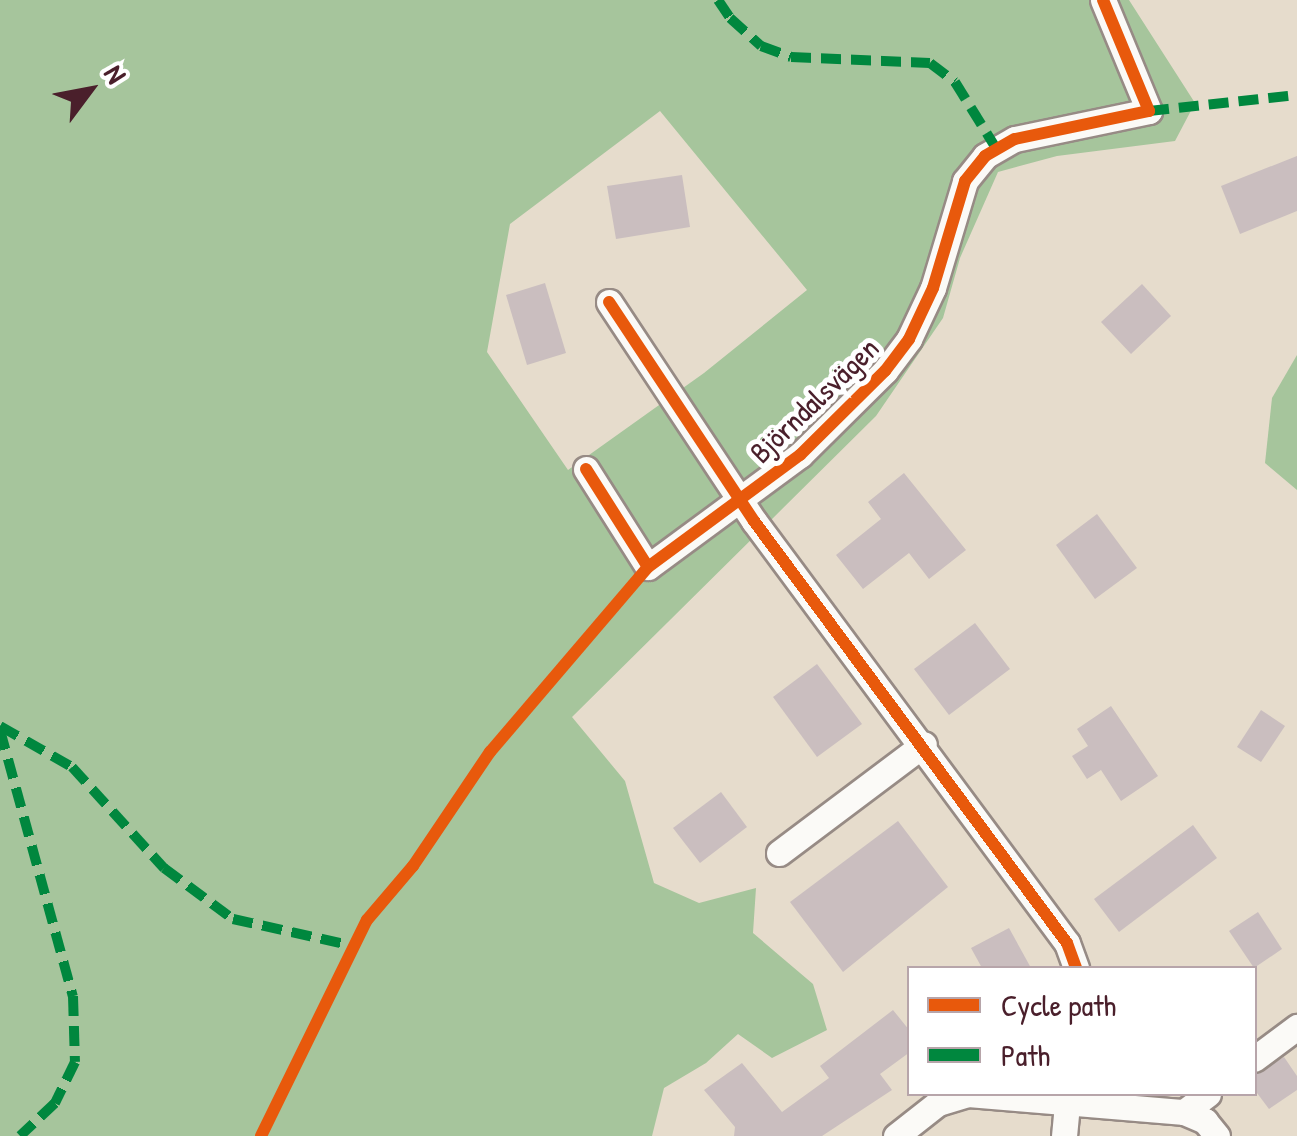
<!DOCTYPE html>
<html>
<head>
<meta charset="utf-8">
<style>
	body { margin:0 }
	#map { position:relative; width:1297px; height:1136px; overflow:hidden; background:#e6dccc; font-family:"Patrick Hand",sans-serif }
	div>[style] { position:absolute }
	.forest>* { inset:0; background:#a6c59c }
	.building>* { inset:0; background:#cabebf }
	.roads { filter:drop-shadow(2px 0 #978b85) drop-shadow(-2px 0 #978b85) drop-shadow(0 2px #978b85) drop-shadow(0 -2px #978b85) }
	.minor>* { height:25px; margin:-12.5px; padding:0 12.5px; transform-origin:12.5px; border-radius:12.5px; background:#fbfaf7 }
	.quiet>* { height:10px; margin-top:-5px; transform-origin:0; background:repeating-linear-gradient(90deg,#00873e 0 20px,transparent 0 30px) }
	.cycleway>* { height:12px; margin:-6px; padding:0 6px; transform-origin:6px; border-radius:6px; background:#e8590c }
	span { translate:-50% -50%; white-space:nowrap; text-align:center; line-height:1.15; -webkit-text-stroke:10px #fff; paint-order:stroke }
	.street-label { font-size:30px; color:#4a1f2b }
	.legend { position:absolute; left:907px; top:966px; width:350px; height:130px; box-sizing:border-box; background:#fff; border:2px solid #b7a5aa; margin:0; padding:12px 18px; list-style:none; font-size:30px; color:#4a1f2b }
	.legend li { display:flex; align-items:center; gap:20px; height:50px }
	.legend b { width:50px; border:2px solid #b7a5aa }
	.north { position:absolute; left:40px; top:40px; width:100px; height:100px; -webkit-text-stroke:8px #fff; paint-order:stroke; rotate:58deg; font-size:28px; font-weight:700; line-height:40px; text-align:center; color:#4a1f2b }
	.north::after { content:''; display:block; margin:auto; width:35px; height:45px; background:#4a1f2b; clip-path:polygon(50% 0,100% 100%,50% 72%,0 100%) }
</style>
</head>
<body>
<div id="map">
	<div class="forest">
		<i style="clip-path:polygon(evenodd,0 0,1129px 0,1195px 103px,1175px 141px,1057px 156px,998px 172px,960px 258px,943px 318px,876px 416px,572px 717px,625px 781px,654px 883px,699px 903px,756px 888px,753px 933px,813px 984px,827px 1030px,772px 1058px,738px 1034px,706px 1063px,664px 1088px,652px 1136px,0 1136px,0 0,660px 111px,807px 290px,704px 373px,568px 470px,487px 352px,510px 224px,660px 111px)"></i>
		<i style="clip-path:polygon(1297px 355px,1297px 490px,1265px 463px,1272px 398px)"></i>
	</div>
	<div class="building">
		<i style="clip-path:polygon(1297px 156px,1297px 211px,1240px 234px,1221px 186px)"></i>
		<i style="clip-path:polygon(682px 175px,690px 227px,616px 239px,607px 186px)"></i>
		<i style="clip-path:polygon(545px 283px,566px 353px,527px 365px,506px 295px)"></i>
		<i style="clip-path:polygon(1142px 284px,1171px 316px,1131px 354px,1101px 322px)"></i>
		<i style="clip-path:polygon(904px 473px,966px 550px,929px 579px,909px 553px,863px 589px,836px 555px,881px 519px,868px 502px)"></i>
		<i style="clip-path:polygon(1097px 514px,1137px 568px,1095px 599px,1056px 545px)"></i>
		<i style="clip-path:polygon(975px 623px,1010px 669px,949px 715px,914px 669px)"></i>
		<i style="clip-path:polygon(817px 664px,862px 724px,817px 757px,773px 697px)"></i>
		<i style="clip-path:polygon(1111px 706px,1158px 776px,1121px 801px,1101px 770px,1087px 779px,1072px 756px,1088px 746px,1077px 729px)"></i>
		<i style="clip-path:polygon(1261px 710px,1285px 726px,1261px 762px,1237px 747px)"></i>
		<i style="clip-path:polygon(721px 792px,747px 827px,700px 863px,673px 828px)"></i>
		<i style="clip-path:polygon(898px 821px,948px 887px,843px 972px,790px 902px)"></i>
		<i style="clip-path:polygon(1193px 825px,1217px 858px,1119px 932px,1094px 899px)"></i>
		<i style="clip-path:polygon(1258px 912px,1282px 949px,1254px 968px,1229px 931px)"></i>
		<i style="clip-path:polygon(1009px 928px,1031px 968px,982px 968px,971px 948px)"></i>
		<i style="clip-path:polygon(893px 1010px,910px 1031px,910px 1052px,880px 1074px,892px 1090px,822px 1136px,734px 1136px,735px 1127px,704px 1090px,742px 1063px,782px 1112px,829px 1078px,820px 1066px)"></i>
		<i style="clip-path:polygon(1284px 1057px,1297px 1076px,1297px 1090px,1269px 1109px,1254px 1089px,1254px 1075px)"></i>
	</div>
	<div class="roads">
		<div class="minor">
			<i style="left:609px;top:302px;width:263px;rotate:56.5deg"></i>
			<i style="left:754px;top:521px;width:525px;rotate:53.44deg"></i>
			<i style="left:1067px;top:943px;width:27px;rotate:70deg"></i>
			<i style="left:586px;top:469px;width:116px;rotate:57.7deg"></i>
			<i style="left:648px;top:567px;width:189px;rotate:-36.4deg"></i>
			<i style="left:800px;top:455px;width:120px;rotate:-44.7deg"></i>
			<i style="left:885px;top:371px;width:40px;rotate:-53deg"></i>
			<i style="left:909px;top:339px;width:56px;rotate:-64.8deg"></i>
			<i style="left:933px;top:288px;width:112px;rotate:-73.3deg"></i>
			<i style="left:965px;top:181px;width:32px;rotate:-51deg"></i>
			<i style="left:985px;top:156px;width:34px;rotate:-30deg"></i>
			<i style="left:1015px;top:139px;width:137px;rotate:-11.8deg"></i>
			<i style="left:1149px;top:111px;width:120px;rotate:-112.5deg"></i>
			<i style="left:779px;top:853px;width:181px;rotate:-36.9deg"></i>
			<i style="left:1254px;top:1059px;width:54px;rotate:-36.7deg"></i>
			<i style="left:1184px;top:1112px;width:30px;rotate:-37deg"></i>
			<i style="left:896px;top:1136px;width:53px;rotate:-38.2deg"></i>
			<i style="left:938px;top:1103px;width:31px;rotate:-17deg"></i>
			<i style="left:968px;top:1094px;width:217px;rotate:4.8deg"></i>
			<i style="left:1184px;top:1112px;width:23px;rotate:23deg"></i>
			<i style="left:1205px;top:1121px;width:19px;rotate:51deg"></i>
			<i style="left:1064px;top:1136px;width:42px;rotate:-84.6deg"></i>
		</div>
	</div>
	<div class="quiet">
		<i style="left:718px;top:0;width:22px;rotate:56deg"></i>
		<i style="left:730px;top:18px;width:42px;rotate:42.1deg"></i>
		<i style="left:761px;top:46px;width:32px;rotate:20deg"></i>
		<i style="left:791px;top:57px;width:139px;rotate:2.5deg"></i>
		<i style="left:930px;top:63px;width:31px;rotate:37deg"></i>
		<i style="left:955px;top:82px;width:78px;rotate:58.2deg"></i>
		<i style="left:1149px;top:111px;width:149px;rotate:-6.2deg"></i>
		<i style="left:0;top:726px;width:83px;rotate:29.7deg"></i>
		<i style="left:72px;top:767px;width:137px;rotate:47.7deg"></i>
		<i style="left:164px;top:868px;width:86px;rotate:36.5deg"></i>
		<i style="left:233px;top:919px;width:124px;rotate:12.6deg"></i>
		<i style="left:0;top:730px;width:276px;rotate:74.7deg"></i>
		<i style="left:73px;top:996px;width:66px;rotate:88.3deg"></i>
		<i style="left:75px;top:1062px;width:46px;rotate:116deg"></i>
		<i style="left:55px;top:1103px;width:48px;rotate:136.7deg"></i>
	</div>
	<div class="cycleway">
		<i style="left:609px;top:302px;width:263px;rotate:56.5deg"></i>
		<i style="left:754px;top:521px;width:525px;rotate:53.44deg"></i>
		<i style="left:1067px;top:943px;width:27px;rotate:70deg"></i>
		<i style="left:586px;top:469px;width:116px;rotate:57.7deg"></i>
		<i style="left:648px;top:567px;width:189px;rotate:-36.4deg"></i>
		<i style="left:800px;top:455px;width:120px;rotate:-44.7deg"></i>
		<i style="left:885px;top:371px;width:40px;rotate:-53deg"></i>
		<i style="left:909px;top:339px;width:56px;rotate:-64.8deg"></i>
		<i style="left:933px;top:288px;width:112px;rotate:-73.3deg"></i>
		<i style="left:965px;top:181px;width:32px;rotate:-51deg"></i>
		<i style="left:985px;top:156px;width:34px;rotate:-30deg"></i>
		<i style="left:1015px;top:139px;width:137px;rotate:-11.8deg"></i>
		<i style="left:1149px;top:111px;width:120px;rotate:-112.5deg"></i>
		<i style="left:261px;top:1136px;width:241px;rotate:-63.9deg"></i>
		<i style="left:367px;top:920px;width:71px;rotate:-49.6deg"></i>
		<i style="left:413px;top:866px;width:138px;rotate:-56deg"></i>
		<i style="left:490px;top:752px;width:243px;rotate:-49.5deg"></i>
	</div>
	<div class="street-label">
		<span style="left:814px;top:400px;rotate:-44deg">Björndalsvägen</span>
	</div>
	<ul class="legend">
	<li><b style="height:12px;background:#e8590c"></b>Cycle path</li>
	<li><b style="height:12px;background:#00873e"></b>Path</li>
	</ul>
	<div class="north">N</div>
</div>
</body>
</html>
